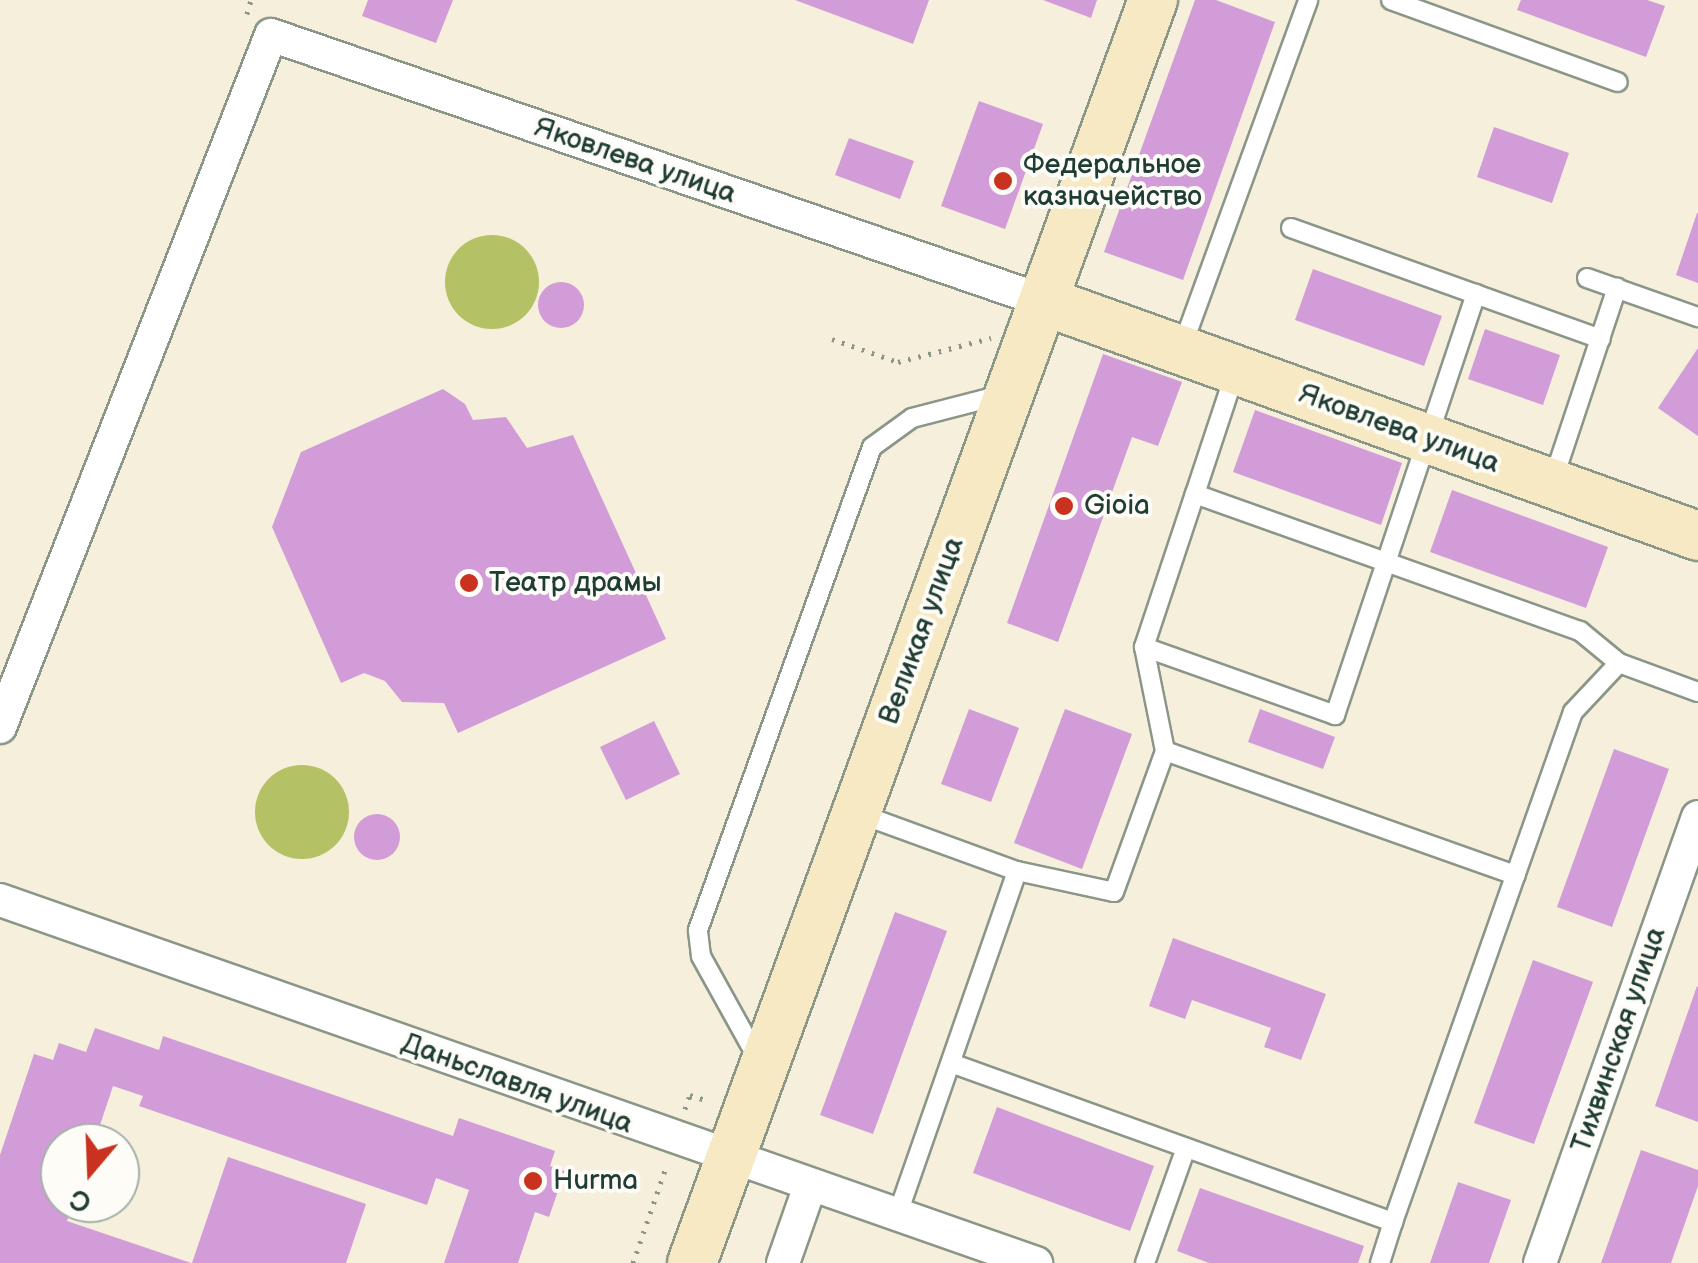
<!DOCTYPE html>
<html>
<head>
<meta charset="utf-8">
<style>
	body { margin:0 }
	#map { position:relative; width:1698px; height:1263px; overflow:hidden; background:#f5efdc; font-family:"Balsamiq Sans",sans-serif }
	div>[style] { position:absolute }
	.green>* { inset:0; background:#b4c164 }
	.round { border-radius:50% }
	.building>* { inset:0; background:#d29cd8 }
	.path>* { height:5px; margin-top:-2.5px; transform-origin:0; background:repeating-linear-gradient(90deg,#8a9688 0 2.5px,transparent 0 10.5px) }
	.roads { filter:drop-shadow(2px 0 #8a9688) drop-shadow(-2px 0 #8a9688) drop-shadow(0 2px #8a9688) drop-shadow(0 -2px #8a9688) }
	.lane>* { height:18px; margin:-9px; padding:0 9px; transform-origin:9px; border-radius:9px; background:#fff }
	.street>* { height:32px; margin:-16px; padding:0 16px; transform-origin:16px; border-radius:16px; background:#fff }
	.secondary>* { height:48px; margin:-24px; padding:0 24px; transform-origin:24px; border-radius:24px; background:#f6e9c3 }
	.dots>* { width:28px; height:28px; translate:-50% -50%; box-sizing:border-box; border:5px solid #fdfcf7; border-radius:50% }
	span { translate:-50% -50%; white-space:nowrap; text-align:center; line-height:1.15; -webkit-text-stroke:8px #fdfcf7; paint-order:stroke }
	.street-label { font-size:28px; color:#1f3d34 }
	.poi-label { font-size:28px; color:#1f3d34 }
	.left { translate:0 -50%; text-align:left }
	.north { position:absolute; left:40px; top:1123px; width:100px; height:100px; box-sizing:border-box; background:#fdfcf7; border:2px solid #a4b0a9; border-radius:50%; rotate:199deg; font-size:28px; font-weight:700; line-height:40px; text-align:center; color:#1f3d34 }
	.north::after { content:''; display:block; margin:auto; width:35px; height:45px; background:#c8321e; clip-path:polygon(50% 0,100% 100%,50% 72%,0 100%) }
</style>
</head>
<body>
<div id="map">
	<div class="green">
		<i class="round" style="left:445px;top:235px;width:94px;height:94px"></i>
		<i class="round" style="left:255px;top:765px;width:94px;height:94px"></i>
	</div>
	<div class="building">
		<i style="clip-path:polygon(368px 0,453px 0,436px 43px,362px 16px)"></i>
		<i style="clip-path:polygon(795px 0,929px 0,913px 44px)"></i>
		<i style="clip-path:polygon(1043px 0,1097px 0,1091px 18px)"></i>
		<i style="clip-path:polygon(1195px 0,1216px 0,1275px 22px,1183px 280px,1104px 252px)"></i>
		<i style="clip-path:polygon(1521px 0,1647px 0,1665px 6px,1646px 57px,1517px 10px)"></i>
		<i style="clip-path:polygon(979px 101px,1043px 124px,1005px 229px,941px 206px)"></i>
		<i style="clip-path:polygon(1494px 127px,1569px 153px,1552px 203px,1477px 177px)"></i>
		<i style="clip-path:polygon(849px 138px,914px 161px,900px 199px,835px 175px)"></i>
		<i style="clip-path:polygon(1697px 213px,1698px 213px,1698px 283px,1676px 275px)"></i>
		<i style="clip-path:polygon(1313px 269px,1442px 316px,1424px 366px,1295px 320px)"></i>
		<i class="round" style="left:538px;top:282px;width:46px;height:46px"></i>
		<i style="clip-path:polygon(1485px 329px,1560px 355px,1543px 405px,1468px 379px)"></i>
		<i style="clip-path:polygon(1698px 348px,1698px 436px,1658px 408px)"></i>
		<i style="clip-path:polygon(1103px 354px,1182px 382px,1158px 446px,1132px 437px,1058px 642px,1007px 623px)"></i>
		<i style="clip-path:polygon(443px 389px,465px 404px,473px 420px,506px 417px,527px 448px,573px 435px,666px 639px,458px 733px,444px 703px,402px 702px,385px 681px,364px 673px,341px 683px,272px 527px,301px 452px)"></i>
		<i style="clip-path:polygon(1255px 410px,1402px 463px,1381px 525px,1233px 472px)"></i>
		<i style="clip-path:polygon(1452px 490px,1608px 547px,1586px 608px,1430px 552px)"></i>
		<i style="clip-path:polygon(969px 709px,1019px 728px,991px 802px,941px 784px)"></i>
		<i style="clip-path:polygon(1065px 709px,1132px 734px,1082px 869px,1014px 843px)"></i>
		<i style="clip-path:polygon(1260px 709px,1335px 737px,1323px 769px,1248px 742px)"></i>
		<i style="clip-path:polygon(654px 721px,680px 774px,626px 800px,600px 747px)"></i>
		<i style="clip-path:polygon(1614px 749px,1669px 769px,1612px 927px,1557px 907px)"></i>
		<i class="round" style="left:354px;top:814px;width:46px;height:46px"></i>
		<i style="clip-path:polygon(895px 912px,947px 931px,873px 1134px,820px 1115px)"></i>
		<i style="clip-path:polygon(1173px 938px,1326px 994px,1301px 1060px,1264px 1047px,1271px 1028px,1192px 1000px,1185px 1019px,1149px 1006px)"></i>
		<i style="clip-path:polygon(1533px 960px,1593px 982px,1534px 1144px,1474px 1123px)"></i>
		<i style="clip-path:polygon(1697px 986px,1698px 987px,1698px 1122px,1655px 1106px)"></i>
		<i style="clip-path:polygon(95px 1028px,159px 1050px,163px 1036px,453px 1136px,459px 1118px,555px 1151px,550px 1166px,565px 1171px,549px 1217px,535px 1212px,518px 1263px,444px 1263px,469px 1190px,436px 1178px,427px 1205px,139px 1106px,143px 1096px,113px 1086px,94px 1143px,60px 1143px,60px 1203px,73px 1203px,67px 1221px,191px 1263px,0 1263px,0 1155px,34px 1054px,53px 1060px,59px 1043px,86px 1052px)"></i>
		<i style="clip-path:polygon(997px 1107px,1154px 1166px,1130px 1231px,973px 1173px)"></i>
		<i style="clip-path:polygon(1641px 1150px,1698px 1170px,1698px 1186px,1671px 1263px,1601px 1263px)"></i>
		<i style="clip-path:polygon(228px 1157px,366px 1204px,346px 1263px,192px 1263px)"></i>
		<i style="clip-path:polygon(1458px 1182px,1511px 1200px,1489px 1263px,1430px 1263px)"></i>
		<i style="clip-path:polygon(1200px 1188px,1364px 1246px,1358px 1263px,1209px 1263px,1177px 1251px)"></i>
	</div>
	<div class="path">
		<i style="left:247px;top:14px;width:15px;rotate:-74deg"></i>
		<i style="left:832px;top:339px;width:70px;rotate:19.2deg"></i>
		<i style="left:898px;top:362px;width:96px;rotate:-14.5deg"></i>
		<i style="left:685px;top:1109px;width:15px;rotate:-70deg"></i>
		<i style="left:690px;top:1095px;width:20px;rotate:18deg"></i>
		<i style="left:633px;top:1263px;width:102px;rotate:-71deg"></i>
	</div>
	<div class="roads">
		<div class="lane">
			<i style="left:1391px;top:0;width:241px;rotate:19.9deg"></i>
			<i style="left:1291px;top:228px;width:329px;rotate:19.7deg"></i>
			<i style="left:1587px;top:278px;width:118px;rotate:19.4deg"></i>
			<i style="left:1182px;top:347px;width:369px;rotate:-70deg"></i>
			<i style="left:1236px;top:370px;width:131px;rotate:108.3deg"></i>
			<i style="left:1195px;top:494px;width:409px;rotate:19.6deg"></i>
			<i style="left:1580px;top:631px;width:50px;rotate:39.4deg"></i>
			<i style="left:1552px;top:483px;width:206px;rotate:-71.6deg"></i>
			<i style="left:1144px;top:647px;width:203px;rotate:19.6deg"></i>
			<i style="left:1335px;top:715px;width:444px;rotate:-71.5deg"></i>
			<i style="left:1165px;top:751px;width:106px;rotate:-101.4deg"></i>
			<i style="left:1144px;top:647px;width:161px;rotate:-71.6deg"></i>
			<i style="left:860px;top:814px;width:167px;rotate:20deg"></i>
			<i style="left:1017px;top:871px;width:99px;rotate:12.2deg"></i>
			<i style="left:1114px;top:892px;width:150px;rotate:-70.1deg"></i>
			<i style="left:1165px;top:751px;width:372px;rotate:19.5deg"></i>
			<i style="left:758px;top:1059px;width:118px;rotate:-119deg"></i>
			<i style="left:701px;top:956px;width:26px;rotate:-97deg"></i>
			<i style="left:698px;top:930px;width:513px;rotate:-70.19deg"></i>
			<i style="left:872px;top:447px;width:49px;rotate:-35.9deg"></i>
			<i style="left:912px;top:418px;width:96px;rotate:-14.5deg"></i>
			<i style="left:951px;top:1063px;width:470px;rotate:19.8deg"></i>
			<i style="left:1393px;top:1222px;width:541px;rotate:-70.56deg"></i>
			<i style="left:1573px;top:712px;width:67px;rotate:-46.8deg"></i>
			<i style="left:1619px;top:663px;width:84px;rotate:20.2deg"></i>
			<i style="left:897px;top:1216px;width:365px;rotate:-70.8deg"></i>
			<i style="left:1145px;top:1263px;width:122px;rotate:-70.4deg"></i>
			<i style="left:1380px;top:1263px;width:43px;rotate:-72.4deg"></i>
		</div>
		<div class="street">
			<i style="left:0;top:727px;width:743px;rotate:-68.61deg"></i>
			<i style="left:271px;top:35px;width:817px;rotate:18.99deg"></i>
			<i style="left:0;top:900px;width:1098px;rotate:19.31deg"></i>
			<i style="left:783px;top:1263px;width:82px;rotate:-70.7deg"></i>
			<i style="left:1540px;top:1263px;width:473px;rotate:-70.5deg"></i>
		</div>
		<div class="secondary">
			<i style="left:1044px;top:301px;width:695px;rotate:19.76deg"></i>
			<i style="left:692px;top:1263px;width:1345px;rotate:-69.95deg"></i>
		</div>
	</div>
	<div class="dots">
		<i style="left:1003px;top:181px;background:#c8321e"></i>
		<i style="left:1064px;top:506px;background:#c8321e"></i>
		<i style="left:469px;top:583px;background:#c8321e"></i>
		<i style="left:533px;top:1181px;background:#c8321e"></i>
	</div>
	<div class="street-label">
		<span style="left:635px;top:161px;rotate:19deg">Яковлева улица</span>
		<span style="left:1399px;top:429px;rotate:20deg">Яковлева улица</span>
		<span style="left:922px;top:631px;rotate:-70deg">Великая улица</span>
		<span style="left:1619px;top:1040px;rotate:-71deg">Тихвинская улица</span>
		<span style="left:517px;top:1084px;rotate:20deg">Даньславля улица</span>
	</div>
	<div class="poi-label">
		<span class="left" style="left:1023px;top:181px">Федеральное<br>казначейство</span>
		<span class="left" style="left:1084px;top:506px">Gioia</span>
		<span class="left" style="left:489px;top:583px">Театр драмы</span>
		<span class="left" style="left:553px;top:1181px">Hurma</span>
	</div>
	<div class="north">С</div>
</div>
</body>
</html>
